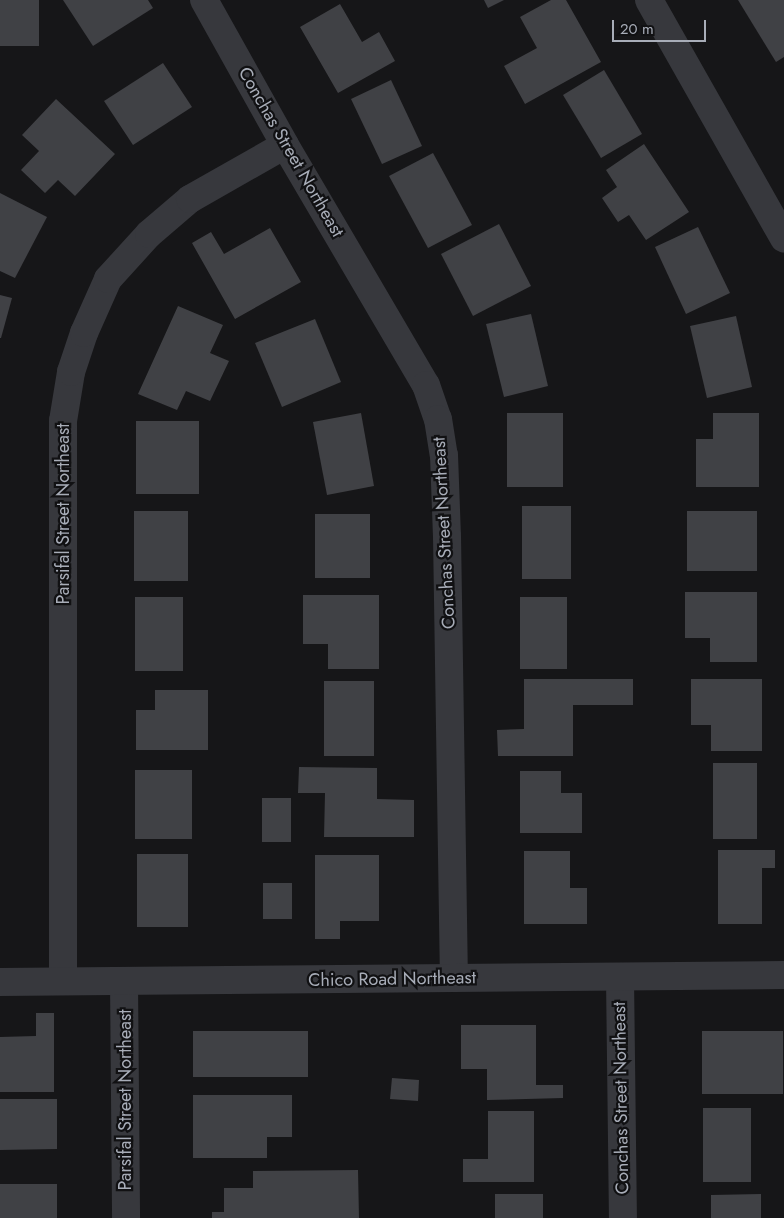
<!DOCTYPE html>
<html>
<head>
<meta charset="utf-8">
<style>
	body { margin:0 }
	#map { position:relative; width:784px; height:1218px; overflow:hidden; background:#161618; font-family:Jost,sans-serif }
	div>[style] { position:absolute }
	.building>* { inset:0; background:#404145 }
	.minor>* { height:28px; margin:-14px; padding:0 14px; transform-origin:14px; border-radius:14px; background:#37383d }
	.tertiary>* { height:28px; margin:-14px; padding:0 14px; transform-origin:14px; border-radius:14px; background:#37383d }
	span { translate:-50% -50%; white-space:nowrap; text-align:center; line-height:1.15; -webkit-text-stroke:4.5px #111113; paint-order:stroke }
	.street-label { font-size:18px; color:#a8adb8 }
	.scale { position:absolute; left:612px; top:20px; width:94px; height:22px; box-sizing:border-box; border:2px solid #a8adb8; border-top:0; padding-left:6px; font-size:15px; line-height:18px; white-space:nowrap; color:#a8adb8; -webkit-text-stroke:4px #111113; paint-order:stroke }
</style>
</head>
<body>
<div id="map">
	<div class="building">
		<i style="clip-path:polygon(0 0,39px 0,39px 46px,0 46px)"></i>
		<i style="clip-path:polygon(63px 0,148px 0,153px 8px,93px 46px)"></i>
		<i style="clip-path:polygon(484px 0,504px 0,488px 8px)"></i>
		<i style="clip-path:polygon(551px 0,566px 0,601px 62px,525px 104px,504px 66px,537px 48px,520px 17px)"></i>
		<i style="clip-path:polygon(738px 0,784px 0,784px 57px,776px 62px)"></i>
		<i style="clip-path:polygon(340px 4px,362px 42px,379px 32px,395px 61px,338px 93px,300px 27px)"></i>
		<i style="clip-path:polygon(163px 63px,192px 107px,133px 145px,104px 101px)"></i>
		<i style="clip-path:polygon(604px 70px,642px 134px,601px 158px,563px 95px)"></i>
		<i style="clip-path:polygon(391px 80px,422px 146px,382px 164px,351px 99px)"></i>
		<i style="clip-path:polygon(56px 99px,115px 154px,75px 196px,58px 180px,45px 193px,21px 170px,39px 151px,22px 135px)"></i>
		<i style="clip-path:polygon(644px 144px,689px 212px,646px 240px,629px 215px,618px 222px,602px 198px,617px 187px,606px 170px)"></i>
		<i style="clip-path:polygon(433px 153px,472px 225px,428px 248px,389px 176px)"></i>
		<i style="clip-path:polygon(0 193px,47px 217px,15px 278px,0 271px)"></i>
		<i style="clip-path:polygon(499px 224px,531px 286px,473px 316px,441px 254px)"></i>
		<i style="clip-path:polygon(698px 227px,730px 293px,686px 314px,655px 247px)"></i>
		<i style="clip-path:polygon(270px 228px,301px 282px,235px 319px,192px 243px,211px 232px,224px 254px)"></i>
		<i style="clip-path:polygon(0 295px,12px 298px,1px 338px,0 338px)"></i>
		<i style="clip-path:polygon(178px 306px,223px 325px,210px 353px,229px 361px,210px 401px,186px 391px,177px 410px,138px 394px)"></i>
		<i style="clip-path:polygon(531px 314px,548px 386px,504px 397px,486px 324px)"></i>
		<i style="clip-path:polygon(736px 316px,752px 387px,707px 398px,690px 326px)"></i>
		<i style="clip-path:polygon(315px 319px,341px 382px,282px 407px,255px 343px)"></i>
		<i style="clip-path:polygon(361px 413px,374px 486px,327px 495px,313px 422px)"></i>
		<i style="clip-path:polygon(507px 413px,563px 413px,563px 487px,507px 487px)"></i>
		<i style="clip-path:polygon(713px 413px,759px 413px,759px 487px,696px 487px,696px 439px,713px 439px)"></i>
		<i style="clip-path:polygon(136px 421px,199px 421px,199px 494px,136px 494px)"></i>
		<i style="clip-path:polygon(522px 506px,571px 506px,571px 579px,522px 579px)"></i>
		<i style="clip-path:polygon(134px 511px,188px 511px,188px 581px,134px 581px)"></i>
		<i style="clip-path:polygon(687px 511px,757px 511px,757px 571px,687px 571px)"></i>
		<i style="clip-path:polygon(315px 514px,370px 514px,370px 578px,315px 578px)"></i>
		<i style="clip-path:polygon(685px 592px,757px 592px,757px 662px,710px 662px,710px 638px,685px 638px)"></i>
		<i style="clip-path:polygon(303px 595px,379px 595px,379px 669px,328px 669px,328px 644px,303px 644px)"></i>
		<i style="clip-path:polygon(135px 597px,183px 597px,183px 671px,135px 671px)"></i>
		<i style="clip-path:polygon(520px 597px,567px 597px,567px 669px,520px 669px)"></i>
		<i style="clip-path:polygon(524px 679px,633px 679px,633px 705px,573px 705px,573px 756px,498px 756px,497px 730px,524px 729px)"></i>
		<i style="clip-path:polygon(691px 679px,762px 679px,762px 751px,711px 751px,711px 725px,691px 725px)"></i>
		<i style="clip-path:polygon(324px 681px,374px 681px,374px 756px,324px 756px)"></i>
		<i style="clip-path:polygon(155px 690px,208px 690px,208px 750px,136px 750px,136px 710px,155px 710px)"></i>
		<i style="clip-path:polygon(713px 763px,757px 763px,757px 839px,713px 839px)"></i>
		<i style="clip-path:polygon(299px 767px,377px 768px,377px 799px,414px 800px,414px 837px,324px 837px,325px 793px,298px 793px)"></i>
		<i style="clip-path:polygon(135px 770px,192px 770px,192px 839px,135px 839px)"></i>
		<i style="clip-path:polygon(520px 771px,561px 771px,561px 793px,582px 793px,582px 833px,520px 833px)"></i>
		<i style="clip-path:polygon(262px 798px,291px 798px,291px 842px,262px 842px)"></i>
		<i style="clip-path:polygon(718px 850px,775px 850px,775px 868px,762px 868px,762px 924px,718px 924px)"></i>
		<i style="clip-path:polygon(524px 851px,570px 851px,570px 888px,587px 888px,587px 924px,524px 924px)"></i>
		<i style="clip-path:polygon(137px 854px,188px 854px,188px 927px,137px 927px)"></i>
		<i style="clip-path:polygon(315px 855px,379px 855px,379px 921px,340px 921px,340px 939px,315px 939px)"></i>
		<i style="clip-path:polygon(263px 883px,292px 883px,292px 919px,263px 919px)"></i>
		<i style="clip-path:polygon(36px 1013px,54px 1013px,54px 1092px,0 1092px,0 1037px,36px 1036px)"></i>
		<i style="clip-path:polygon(461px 1025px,536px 1025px,536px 1085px,563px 1085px,563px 1098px,487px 1100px,487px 1069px,461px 1069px)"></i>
		<i style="clip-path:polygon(193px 1031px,308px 1031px,308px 1077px,193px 1077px)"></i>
		<i style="clip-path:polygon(702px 1031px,783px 1031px,783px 1094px,702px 1094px)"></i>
		<i style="clip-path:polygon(392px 1078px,419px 1080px,418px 1101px,390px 1099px)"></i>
		<i style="clip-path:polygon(193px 1095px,292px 1095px,292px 1137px,267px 1137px,267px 1158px,193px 1158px)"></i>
		<i style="clip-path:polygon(0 1099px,57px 1099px,57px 1149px,0 1150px)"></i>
		<i style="clip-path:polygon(703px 1108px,751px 1108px,751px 1182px,703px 1182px)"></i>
		<i style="clip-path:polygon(488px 1111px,534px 1111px,534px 1182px,463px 1182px,463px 1159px,488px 1159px)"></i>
		<i style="clip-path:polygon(358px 1170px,359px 1218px,212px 1218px,212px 1212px,224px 1212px,224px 1188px,253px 1188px,253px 1171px)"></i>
		<i style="clip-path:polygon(0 1184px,57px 1184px,57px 1218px,0 1218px)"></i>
		<i style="clip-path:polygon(495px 1194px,543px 1194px,543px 1218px,495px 1218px)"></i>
		<i style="clip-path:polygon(761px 1194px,761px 1218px,711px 1218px,711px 1195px)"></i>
	</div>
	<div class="minor">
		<i style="left:204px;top:0;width:166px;rotate:60.8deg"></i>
		<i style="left:285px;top:145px;width:278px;rotate:59.6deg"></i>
		<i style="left:426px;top:385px;width:36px;rotate:71deg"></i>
		<i style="left:438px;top:419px;width:36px;rotate:81deg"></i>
		<i style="left:444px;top:455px;width:81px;rotate:87.9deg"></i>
		<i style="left:447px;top:536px;width:442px;rotate:89.1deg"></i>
		<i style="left:649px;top:0;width:274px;rotate:60.5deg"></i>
		<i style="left:620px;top:977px;width:241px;rotate:89.3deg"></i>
		<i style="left:63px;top:981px;width:560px;rotate:-90deg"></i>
		<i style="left:63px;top:421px;width:50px;rotate:-80.7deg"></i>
		<i style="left:71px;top:372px;width:41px;rotate:-71.6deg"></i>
		<i style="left:84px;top:333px;width:59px;rotate:-66deg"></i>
		<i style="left:108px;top:279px;width:61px;rotate:-47.7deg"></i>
		<i style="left:149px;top:234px;width:54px;rotate:-40.5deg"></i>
		<i style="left:190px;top:199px;width:109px;rotate:-29.6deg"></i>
		<i style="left:124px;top:981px;width:237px;rotate:89.5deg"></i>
	</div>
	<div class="tertiary">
		<i style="left:0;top:982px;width:784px;rotate:-0.51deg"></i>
	</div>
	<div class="street-label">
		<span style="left:291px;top:152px;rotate:60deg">Conchas Street Northeast</span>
		<span style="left:63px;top:514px;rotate:-90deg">Parsifal Street Northeast</span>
		<span style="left:444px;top:533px;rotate:-93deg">Conchas Street Northeast</span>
		<span style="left:392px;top:979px;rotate:-1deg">Chico Road Northeast</span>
		<span style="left:621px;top:1098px;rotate:-91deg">Conchas Street Northeast</span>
		<span style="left:125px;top:1100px;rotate:-90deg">Parsifal Street Northeast</span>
	</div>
	<div class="scale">20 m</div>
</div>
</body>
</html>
